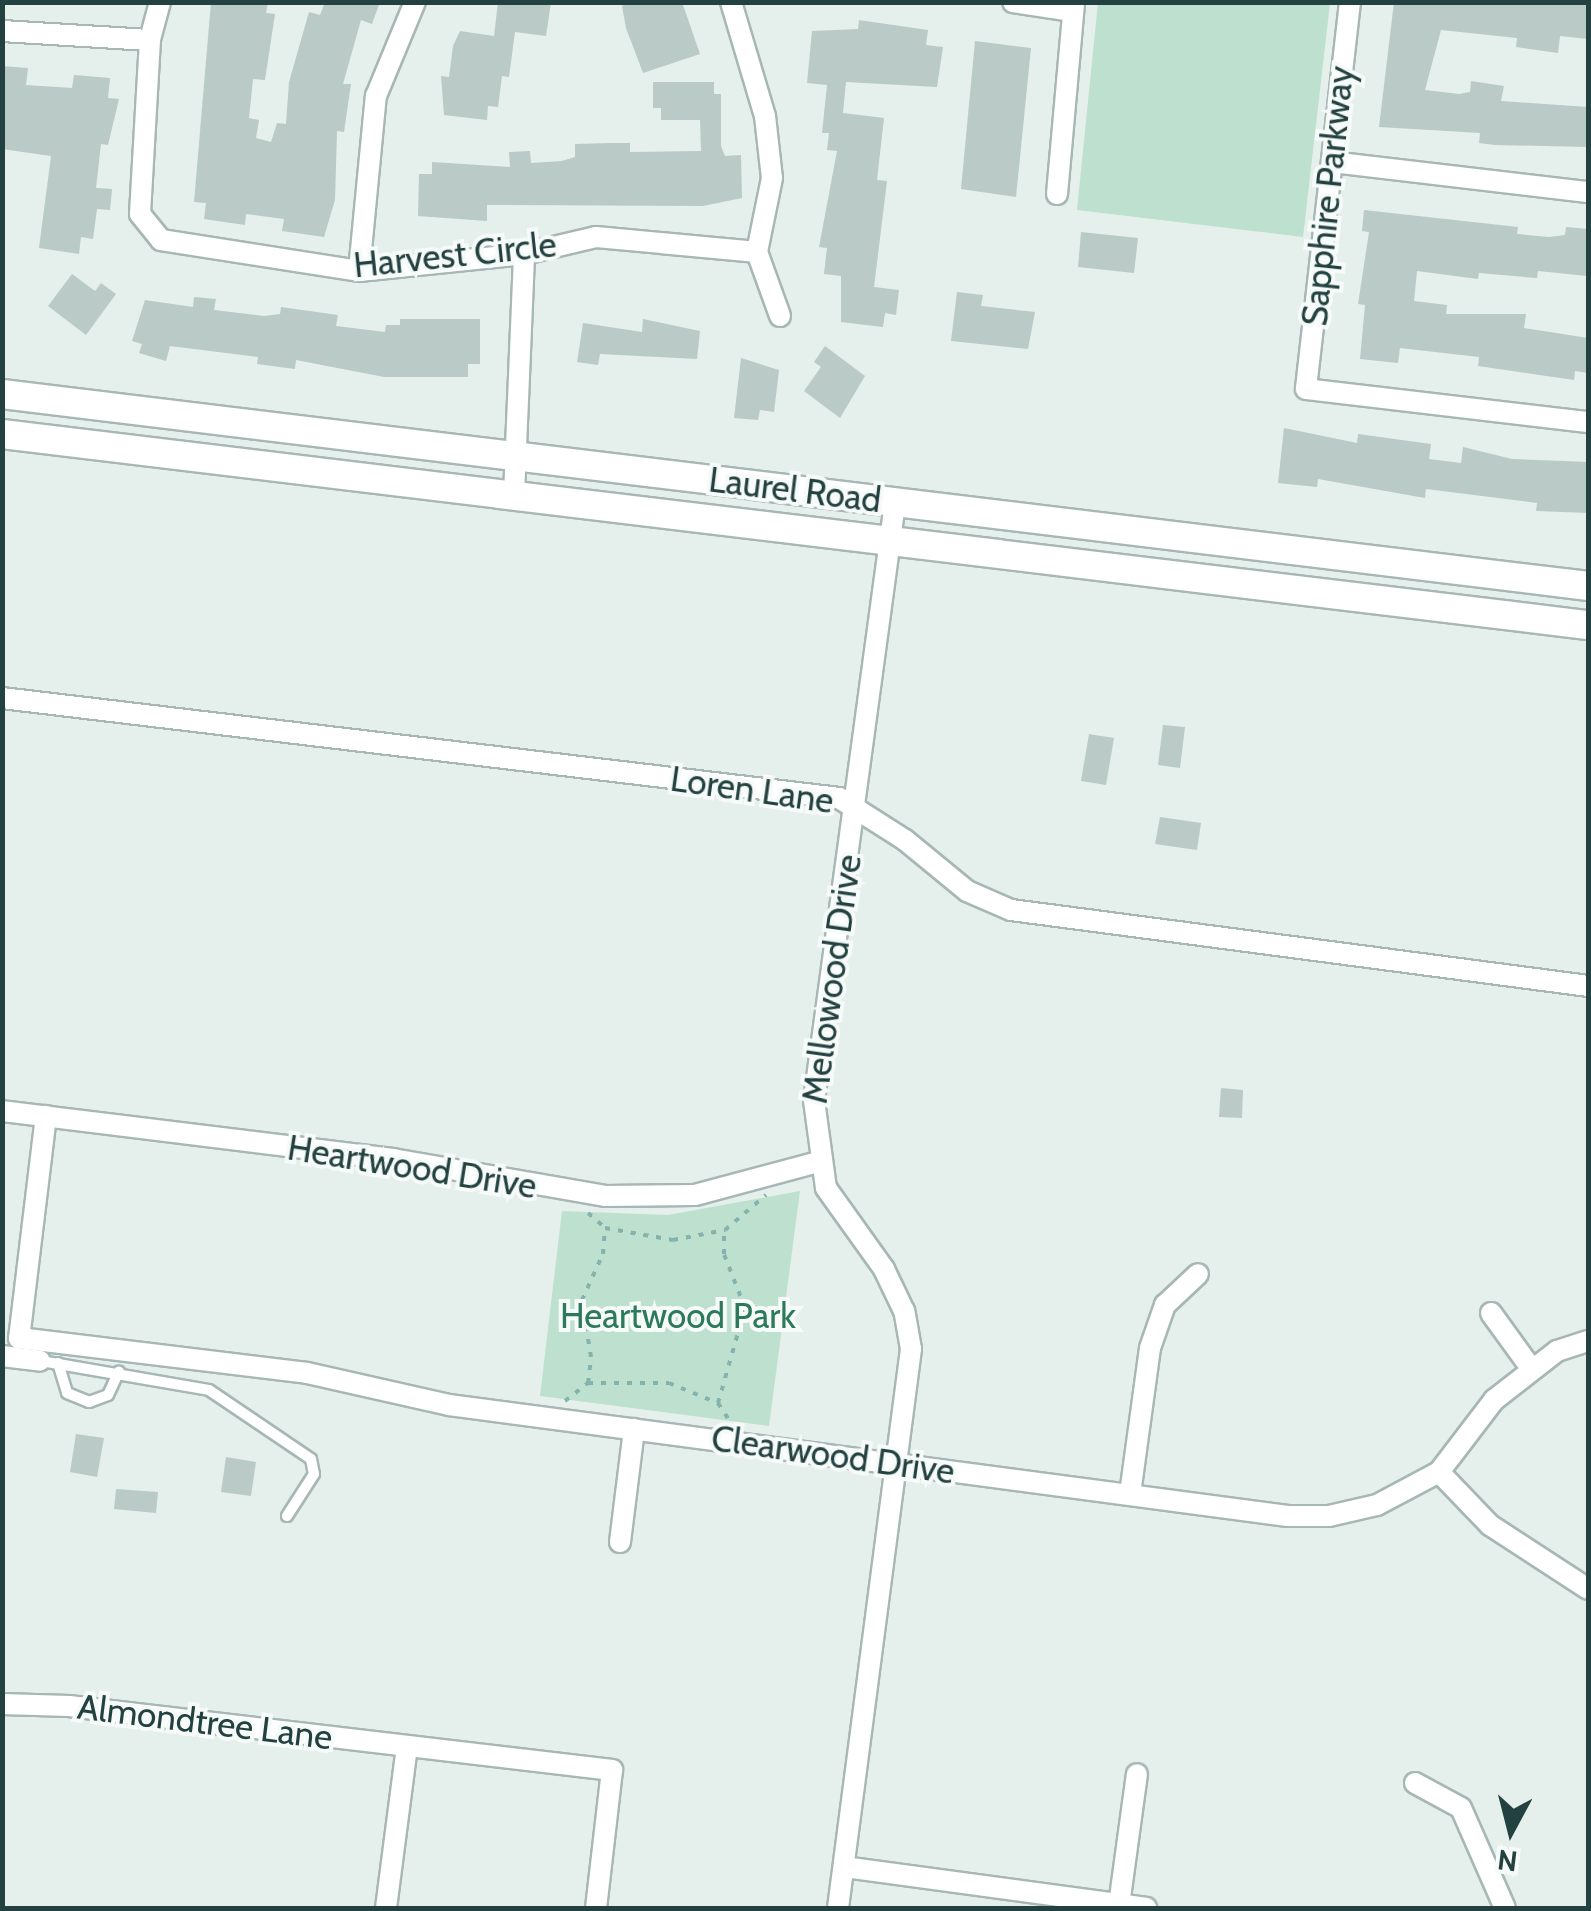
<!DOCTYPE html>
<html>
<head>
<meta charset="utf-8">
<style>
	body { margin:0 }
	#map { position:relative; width:1591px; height:1911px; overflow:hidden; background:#e5efec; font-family:Cabin,sans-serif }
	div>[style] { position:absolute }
	.green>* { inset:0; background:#bee0ce }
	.building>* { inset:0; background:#bacac6 }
	.path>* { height:4px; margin-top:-2px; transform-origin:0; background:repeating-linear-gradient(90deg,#84b3ae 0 5px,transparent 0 13px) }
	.roads { filter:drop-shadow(2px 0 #a7b7b5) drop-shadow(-2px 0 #a7b7b5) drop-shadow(0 2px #a7b7b5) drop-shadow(0 -2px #a7b7b5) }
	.lane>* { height:10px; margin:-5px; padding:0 5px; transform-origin:5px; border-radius:5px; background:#fff }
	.street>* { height:20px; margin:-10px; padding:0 10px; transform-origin:10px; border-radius:10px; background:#fff }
	.secondary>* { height:28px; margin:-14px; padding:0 14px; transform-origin:14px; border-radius:14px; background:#fff }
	span { translate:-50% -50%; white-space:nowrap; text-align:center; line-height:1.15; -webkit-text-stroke:8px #f6fbf9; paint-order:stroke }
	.street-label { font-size:35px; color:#234140 }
	.park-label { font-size:35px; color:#2c7a5a }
	.frame { position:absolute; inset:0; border:5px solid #234140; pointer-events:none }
	.north { position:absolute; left:1461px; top:1781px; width:100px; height:100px; -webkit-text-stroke:8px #f6fbf9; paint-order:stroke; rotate:187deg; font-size:28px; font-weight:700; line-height:40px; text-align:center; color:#234140 }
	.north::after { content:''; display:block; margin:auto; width:35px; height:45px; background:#234140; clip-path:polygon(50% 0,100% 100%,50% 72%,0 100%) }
</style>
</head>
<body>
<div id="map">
	<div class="green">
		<i style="clip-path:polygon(1098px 3px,1330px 3px,1303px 237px,1077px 210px)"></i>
		<i style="clip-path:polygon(800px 1191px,769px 1426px,540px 1396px,562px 1211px,668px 1215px)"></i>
	</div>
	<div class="building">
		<i style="clip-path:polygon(211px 2px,268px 2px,266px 13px,275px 14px,265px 80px,253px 79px,249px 118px,259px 120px,256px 138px,271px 142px,277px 123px,286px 124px,289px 82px,309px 12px,320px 15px,325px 2px,380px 2px,372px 24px,361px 20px,343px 84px,351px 84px,344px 132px,337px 131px,335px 200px,324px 237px,282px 231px,284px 219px,246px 214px,245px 225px,204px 219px,206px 203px,194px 202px)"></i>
		<i style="clip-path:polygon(498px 2px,551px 2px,546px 36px,515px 32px,509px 77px,502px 76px,498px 107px,488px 106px,487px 120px,444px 115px,441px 76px,449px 77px,453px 46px,460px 31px,494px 36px)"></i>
		<i style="clip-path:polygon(630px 2px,682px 2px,700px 54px,643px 73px,626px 28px,622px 6px)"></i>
		<i style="clip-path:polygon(1394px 2px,1588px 2px,1588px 39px,1560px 36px,1558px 53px,1516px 47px,1517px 38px,1441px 30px,1425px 90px,1459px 94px,1470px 92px,1471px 81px,1504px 86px,1501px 101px,1588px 107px,1588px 147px,1495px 145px,1479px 143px,1480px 133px,1379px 127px)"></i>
		<i style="clip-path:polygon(859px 20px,928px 30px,926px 45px,943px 47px,937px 87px,846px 82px,843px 113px,884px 118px,877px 180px,887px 181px,874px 287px,899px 290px,896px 315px,885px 313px,883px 327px,841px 322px,841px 276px,824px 274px,827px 248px,819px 247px,837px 151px,827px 150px,829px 133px,822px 133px,827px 85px,807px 83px,812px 31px,858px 29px)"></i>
		<i style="clip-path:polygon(975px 41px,1031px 48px,1016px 197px,961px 189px)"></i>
		<i style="clip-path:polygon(2px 66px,28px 68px,26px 85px,72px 88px,74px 75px,110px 78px,108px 98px,119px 99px,108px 145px,101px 144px,96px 188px,112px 189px,110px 210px,97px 209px,93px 239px,81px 237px,79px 254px,39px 248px,51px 156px,2px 149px)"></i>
		<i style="clip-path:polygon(653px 82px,714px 82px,714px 94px,721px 94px,721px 146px,725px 156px,741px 155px,742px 198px,703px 206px,487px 205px,487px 221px,418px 216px,419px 174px,432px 174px,432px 162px,510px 167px,509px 152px,530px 151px,531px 163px,562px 161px,575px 157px,575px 144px,610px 143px,630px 143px,630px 152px,701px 151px,700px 120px,661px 120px,661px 108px,653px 108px)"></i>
		<i style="clip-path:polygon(1364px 210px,1518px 227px,1517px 234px,1549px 237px,1565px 235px,1566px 227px,1588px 229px,1587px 276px,1538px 271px,1537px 278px,1479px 273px,1478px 279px,1417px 271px,1414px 301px,1447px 305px,1446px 314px,1526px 314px,1524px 328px,1588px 338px,1588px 373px,1575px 371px,1574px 380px,1478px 366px,1479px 357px,1400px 348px,1398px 363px,1360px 359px,1365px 305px,1358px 304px,1369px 232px,1362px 231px)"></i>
		<i style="clip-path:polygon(1081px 232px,1138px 238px,1134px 273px,1078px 267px)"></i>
		<i style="clip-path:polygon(72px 274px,95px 291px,101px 283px,116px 294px,86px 335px,48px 306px)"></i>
		<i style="clip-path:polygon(957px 292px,983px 295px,981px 306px,1035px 312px,1028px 349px,951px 341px)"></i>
		<i style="clip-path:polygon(194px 297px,216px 299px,214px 310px,264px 316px,280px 314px,281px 307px,338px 315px,336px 326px,385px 332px,386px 325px,400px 325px,400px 319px,480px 319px,480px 364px,468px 364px,468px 377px,384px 377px,296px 360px,295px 369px,257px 364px,258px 357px,170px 346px,166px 361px,139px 353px,142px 344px,132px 341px,145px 300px,193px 307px)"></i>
		<i style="clip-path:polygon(643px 319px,700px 331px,697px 359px,600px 354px,598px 365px,577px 362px,583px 323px,642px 332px)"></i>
		<i style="clip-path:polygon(825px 346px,865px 376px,840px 418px,804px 391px,821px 367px,814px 362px)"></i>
		<i style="clip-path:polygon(741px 358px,779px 370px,774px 412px,760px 410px,758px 420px,734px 418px)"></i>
		<i style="clip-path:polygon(1284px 428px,1357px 443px,1358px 434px,1431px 444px,1429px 459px,1461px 463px,1463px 447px,1512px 459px,1588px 462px,1588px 513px,1536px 511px,1537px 503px,1426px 489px,1425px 498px,1318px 479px,1317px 487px,1278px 483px)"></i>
		<i style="clip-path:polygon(1163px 725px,1185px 727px,1180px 768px,1158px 765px)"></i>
		<i style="clip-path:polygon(1089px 734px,1114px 738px,1106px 785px,1081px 781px)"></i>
		<i style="clip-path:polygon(1160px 817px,1201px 823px,1197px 850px,1155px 844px)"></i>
		<i style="clip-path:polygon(1221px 1088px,1243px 1090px,1242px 1118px,1219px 1117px)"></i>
		<i style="clip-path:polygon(76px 1434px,104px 1438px,97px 1477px,70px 1472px)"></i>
		<i style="clip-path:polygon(226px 1457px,256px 1462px,251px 1496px,221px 1492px)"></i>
		<i style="clip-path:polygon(116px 1489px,158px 1492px,156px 1513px,114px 1509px)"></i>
	</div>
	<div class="path">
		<i style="left:588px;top:1213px;width:23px;rotate:41deg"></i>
		<i style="left:605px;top:1228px;width:69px;rotate:10deg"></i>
		<i style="left:673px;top:1240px;width:53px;rotate:-10.9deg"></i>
		<i style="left:725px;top:1230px;width:54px;rotate:-40.5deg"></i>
		<i style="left:588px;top:1383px;width:81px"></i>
		<i style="left:669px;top:1383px;width:53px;rotate:22.2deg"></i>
		<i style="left:718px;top:1403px;width:24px;rotate:57deg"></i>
		<i style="left:565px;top:1401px;width:29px;rotate:-38deg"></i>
		<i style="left:588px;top:1383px;width:26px;rotate:-83deg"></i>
		<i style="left:591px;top:1357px;width:58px;rotate:-99deg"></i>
		<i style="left:582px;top:1300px;width:51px;rotate:-65.5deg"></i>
		<i style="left:603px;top:1254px;width:26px;rotate:-86deg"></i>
		<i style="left:718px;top:1403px;width:99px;rotate:-74.1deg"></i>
		<i style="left:745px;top:1308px;width:58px;rotate:-111.3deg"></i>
		<i style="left:724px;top:1254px;width:22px;rotate:-90deg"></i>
	</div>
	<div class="roads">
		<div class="lane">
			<i style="left:41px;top:1361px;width:170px;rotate:9.8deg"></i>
			<i style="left:209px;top:1390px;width:123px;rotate:34.1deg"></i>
			<i style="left:311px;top:1459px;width:15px;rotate:79deg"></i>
			<i style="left:314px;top:1474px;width:50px;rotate:122.7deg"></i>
			<i style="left:58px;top:1363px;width:31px;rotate:73deg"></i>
			<i style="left:67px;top:1393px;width:24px;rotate:22deg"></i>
			<i style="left:89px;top:1402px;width:20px;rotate:-20deg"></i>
			<i style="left:108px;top:1395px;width:26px;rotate:-65deg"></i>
		</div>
		<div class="street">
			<i style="left:160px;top:2px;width:39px;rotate:105deg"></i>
			<i style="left:150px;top:40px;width:174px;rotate:93.3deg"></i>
			<i style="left:140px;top:214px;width:33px;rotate:51deg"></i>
			<i style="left:161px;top:240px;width:200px;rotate:8.9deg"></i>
			<i style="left:359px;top:271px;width:166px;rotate:-5.9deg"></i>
			<i style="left:524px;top:254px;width:74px;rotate:-13.3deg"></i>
			<i style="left:596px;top:237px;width:162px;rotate:5.3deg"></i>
			<i style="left:731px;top:2px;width:119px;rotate:73.4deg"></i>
			<i style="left:765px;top:116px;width:62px;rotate:83.6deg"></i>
			<i style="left:772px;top:178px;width:76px;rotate:101.5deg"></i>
			<i style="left:757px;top:252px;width:68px;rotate:70.2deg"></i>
			<i style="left:1013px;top:2px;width:60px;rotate:8.7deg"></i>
			<i style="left:1350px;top:2px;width:389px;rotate:96.5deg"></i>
			<i style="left:1306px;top:389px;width:284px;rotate:6.7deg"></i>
			<i style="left:2px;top:31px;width:148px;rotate:3.5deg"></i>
			<i style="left:1332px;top:162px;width:258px;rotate:6.7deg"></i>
			<i style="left:1057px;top:194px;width:193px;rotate:-84.9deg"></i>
			<i style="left:359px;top:271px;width:176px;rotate:-84.5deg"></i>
			<i style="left:376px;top:96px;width:102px;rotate:-67.5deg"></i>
			<i style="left:514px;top:495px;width:241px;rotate:-87.6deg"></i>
			<i style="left:2px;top:698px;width:843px;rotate:6.81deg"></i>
			<i style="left:839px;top:798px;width:78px;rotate:32.5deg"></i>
			<i style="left:905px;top:840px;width:80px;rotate:39.4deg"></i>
			<i style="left:967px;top:891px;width:48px;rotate:23.4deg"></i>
			<i style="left:1011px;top:910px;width:582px;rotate:7.5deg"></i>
			<i style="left:2px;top:1111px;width:394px;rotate:7deg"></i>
			<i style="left:393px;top:1159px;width:215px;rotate:9.9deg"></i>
			<i style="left:605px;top:1196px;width:90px;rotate:-0.6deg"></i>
			<i style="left:695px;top:1195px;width:127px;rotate:-15deg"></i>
			<i style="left:46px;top:1116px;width:224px;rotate:96.9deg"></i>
			<i style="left:19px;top:1338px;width:290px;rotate:6.9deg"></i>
			<i style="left:307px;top:1373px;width:146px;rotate:12.7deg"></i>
			<i style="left:449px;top:1405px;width:846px;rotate:7.54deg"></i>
			<i style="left:1288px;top:1516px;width:41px"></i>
			<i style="left:1329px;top:1516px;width:49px;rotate:-12.9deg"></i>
			<i style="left:1377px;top:1505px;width:70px;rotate:-28deg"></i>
			<i style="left:1439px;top:1472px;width:91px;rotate:-52.6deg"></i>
			<i style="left:1494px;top:1400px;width:80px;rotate:-37.9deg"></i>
			<i style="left:1557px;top:1351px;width:33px;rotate:-18deg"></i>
			<i style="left:1491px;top:1313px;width:68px;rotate:54deg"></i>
			<i style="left:2px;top:1356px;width:38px;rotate:7deg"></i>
			<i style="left:1439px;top:1472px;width:74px;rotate:46.1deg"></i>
			<i style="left:1490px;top:1525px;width:117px;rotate:33.1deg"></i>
			<i style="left:1130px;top:1494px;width:147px;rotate:-82.2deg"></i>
			<i style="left:1150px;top:1348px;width:46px;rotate:-70.8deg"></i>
			<i style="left:1165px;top:1305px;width:45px;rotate:-43.2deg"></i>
			<i style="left:620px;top:1542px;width:114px;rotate:-82.9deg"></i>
			<i style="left:2px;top:1704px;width:67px;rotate:1.7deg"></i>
			<i style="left:69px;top:1706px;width:547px;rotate:6.72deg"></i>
			<i style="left:612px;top:1770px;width:139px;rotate:96.6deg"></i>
			<i style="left:1415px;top:1783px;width:52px;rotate:28.5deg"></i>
			<i style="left:1461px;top:1808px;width:109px;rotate:66.3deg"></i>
			<i style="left:844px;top:1867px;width:305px;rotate:7.7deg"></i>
			<i style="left:1119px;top:1905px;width:132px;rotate:-82.2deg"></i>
			<i style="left:386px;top:1908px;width:163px;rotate:-82.6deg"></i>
			<i style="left:838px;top:1908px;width:564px;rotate:-82.56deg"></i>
			<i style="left:911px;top:1349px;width:39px;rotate:-100deg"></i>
			<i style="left:904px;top:1311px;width:47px;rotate:-115.5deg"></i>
			<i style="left:884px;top:1269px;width:100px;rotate:-125.6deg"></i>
			<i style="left:826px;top:1188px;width:89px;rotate:-97.8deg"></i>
			<i style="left:814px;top:1100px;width:602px;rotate:-82.27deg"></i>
		</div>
		<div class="secondary">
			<i style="left:2px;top:394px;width:1598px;rotate:6.9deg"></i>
			<i style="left:2px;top:434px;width:1597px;rotate:6.87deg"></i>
		</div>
	</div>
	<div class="street-label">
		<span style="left:1328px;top:196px;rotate:-84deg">Sapphire Parkway</span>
		<span style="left:455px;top:255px;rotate:-6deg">Harvest Circle</span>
		<span style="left:795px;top:490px;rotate:7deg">Laurel Road</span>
		<span style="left:752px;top:790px;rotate:8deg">Loren Lane</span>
		<span style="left:832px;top:979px;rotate:-82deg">Mellowood Drive</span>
		<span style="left:412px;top:1167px;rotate:9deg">Heartwood Drive</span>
		<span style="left:833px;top:1455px;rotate:8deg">Clearwood Drive</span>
		<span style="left:205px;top:1722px;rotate:7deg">Almondtree Lane</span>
	</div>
	<div class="park-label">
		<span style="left:678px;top:1316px">Heartwood Park</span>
	</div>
	<div class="frame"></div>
	<div class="north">N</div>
</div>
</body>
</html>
